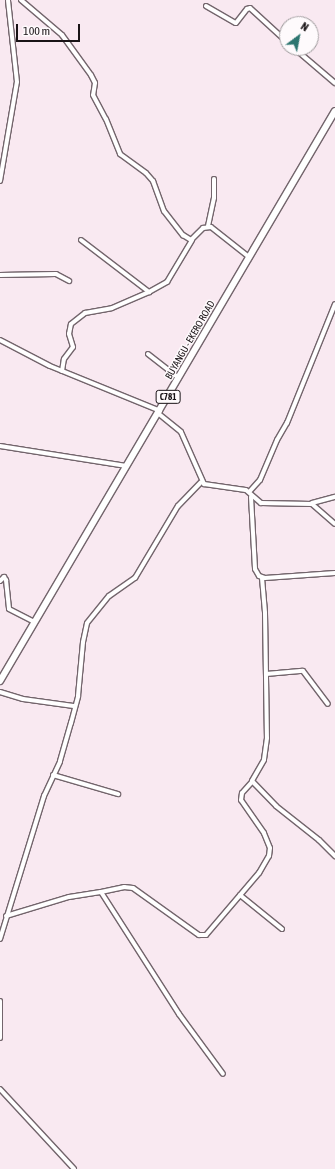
<!DOCTYPE html>
<html>
<head>
<meta charset="utf-8">
<style>
	body { margin:0 }
	#map { position:relative; width:335px; height:1169px; overflow:hidden; background:#f9e9f1; font-family:"Asap Condensed",sans-serif }
	div>[style] { position:absolute }
	.roads { filter:drop-shadow(1px 0 #73656c) drop-shadow(-1px 0 #73656c) drop-shadow(0 1px #73656c) drop-shadow(0 -1px #73656c) }
	.street>* { height:4px; margin:-2px; padding:0 2px; transform-origin:2px; border-radius:2px; background:#fff }
	.primary>* { height:6px; margin:-3px; padding:0 3px; transform-origin:3px; border-radius:3px; background:#fff }
	span { translate:-50% -50%; white-space:nowrap; text-align:center; line-height:1.15; -webkit-text-stroke:3px #fefafc; paint-order:stroke }
	.shield-label span { padding:1px 3px; background:#fefafc; border:1px solid; border-radius:3px; -webkit-text-stroke-width:0 }
	.shield-label { font-size:9px; color:#191316; font-weight:700 }
	.street-label { font-size:10px; color:#191316 }
	.north { position:absolute; left:279px; top:16px; width:40px; height:40px; box-sizing:border-box; background:#fefafc; border:1px solid #a29ea0; border-radius:50%; rotate:32deg; font-size:11px; font-weight:700; line-height:16px; text-align:center; color:#191316 }
	.north::after { content:''; display:block; margin:auto; width:14px; height:18px; background:#2d7570; clip-path:polygon(50% 0,100% 100%,50% 72%,0 100%) }
	.scale { position:absolute; left:16px; top:24px; width:64px; height:18px; box-sizing:border-box; border:2px solid #191316; border-top:0; padding-left:5px; font-size:12px; line-height:14px; white-space:nowrap; color:#191316; -webkit-text-stroke:3px #fefafc; paint-order:stroke }
</style>
</head>
<body>
<div id="map">
	<div class="roads">
		<div class="street">
			<i style="left:21px;top:0;width:54px;rotate:40.5deg"></i>
			<i style="left:62px;top:35px;width:49px;rotate:54.1deg"></i>
			<i style="left:91px;top:75px;width:9px;rotate:63deg"></i>
			<i style="left:95px;top:83px;width:12px;rotate:99deg"></i>
			<i style="left:93px;top:95px;width:27px;rotate:62deg"></i>
			<i style="left:106px;top:119px;width:38px;rotate:68deg"></i>
			<i style="left:120px;top:154px;width:32px;rotate:36deg"></i>
			<i style="left:146px;top:173px;width:11px;rotate:49deg"></i>
			<i style="left:153px;top:181px;width:32px;rotate:70deg"></i>
			<i style="left:164px;top:211px;width:31px;rotate:52deg"></i>
			<i style="left:183px;top:235px;width:9px;rotate:32deg"></i>
			<i style="left:191px;top:240px;width:17px;rotate:-45deg"></i>
			<i style="left:203px;top:228px;width:8px;rotate:-7deg"></i>
			<i style="left:211px;top:227px;width:48px;rotate:38.3deg"></i>
			<i style="left:206px;top:6px;width:34px;rotate:30deg"></i>
			<i style="left:236px;top:23px;width:18px;rotate:-52deg"></i>
			<i style="left:247px;top:9px;width:3px;rotate:-18deg"></i>
			<i style="left:250px;top:8px;width:50px;rotate:42.6deg"></i>
			<i style="left:294px;top:48px;width:54px;rotate:40.5deg"></i>
			<i style="left:0;top:181px;width:100px;rotate:-80.3deg"></i>
			<i style="left:17px;top:82px;width:82px;rotate:-96.3deg"></i>
			<i style="left:208px;top:226px;width:29px;rotate:-78deg"></i>
			<i style="left:214px;top:198px;width:19px;rotate:-90deg"></i>
			<i style="left:81px;top:240px;width:86px;rotate:37.4deg"></i>
			<i style="left:149px;top:292px;width:21px;rotate:-29deg"></i>
			<i style="left:167px;top:282px;width:49px;rotate:-59.2deg"></i>
			<i style="left:0;top:275px;width:56px;rotate:-1deg"></i>
			<i style="left:56px;top:274px;width:15px;rotate:28deg"></i>
			<i style="left:0;top:340px;width:56px;rotate:27.5deg"></i>
			<i style="left:50px;top:366px;width:119px;rotate:22.2deg"></i>
			<i style="left:148px;top:354px;width:39px;rotate:38deg"></i>
			<i style="left:62px;top:371px;width:12px;rotate:-81deg"></i>
			<i style="left:64px;top:359px;width:15px;rotate:-53deg"></i>
			<i style="left:73px;top:347px;width:14px;rotate:-107deg"></i>
			<i style="left:69px;top:334px;width:10px;rotate:-79deg"></i>
			<i style="left:71px;top:324px;width:18px;rotate:-38deg"></i>
			<i style="left:85px;top:313px;width:27px;rotate:-10deg"></i>
			<i style="left:112px;top:308px;width:40px;rotate:-23.4deg"></i>
			<i style="left:159px;top:414px;width:28px;rotate:39deg"></i>
			<i style="left:181px;top:432px;width:57px;rotate:66.1deg"></i>
			<i style="left:204px;top:484px;width:42px;rotate:8.1deg"></i>
			<i style="left:246px;top:490px;width:20px;rotate:41deg"></i>
			<i style="left:261px;top:503px;width:51px;rotate:1.1deg"></i>
			<i style="left:312px;top:504px;width:30px;rotate:41deg"></i>
			<i style="left:0;top:446px;width:128px;rotate:9deg"></i>
			<i style="left:250px;top:491px;width:15px;rotate:-48deg"></i>
			<i style="left:260px;top:480px;width:43px;rotate:-67deg"></i>
			<i style="left:277px;top:440px;width:20px;rotate:-60deg"></i>
			<i style="left:287px;top:423px;width:128px;rotate:-68deg"></i>
			<i style="left:251px;top:497px;width:72px;rotate:86.8deg"></i>
			<i style="left:255px;top:569px;width:8px;rotate:60deg"></i>
			<i style="left:259px;top:576px;width:6px;rotate:18deg"></i>
			<i style="left:265px;top:578px;width:70px;rotate:-4.1deg"></i>
			<i style="left:312px;top:503px;width:24px;rotate:-15deg"></i>
			<i style="left:262px;top:578px;width:35px;rotate:85deg"></i>
			<i style="left:265px;top:613px;width:125px;rotate:89.1deg"></i>
			<i style="left:267px;top:738px;width:22px;rotate:98deg"></i>
			<i style="left:264px;top:760px;width:24px;rotate:120deg"></i>
			<i style="left:252px;top:781px;width:35px;rotate:46deg"></i>
			<i style="left:276px;top:806px;width:55px;rotate:38.3deg"></i>
			<i style="left:319px;top:840px;width:23px;rotate:45deg"></i>
			<i style="left:0;top:581px;width:6px;rotate:-45deg"></i>
			<i style="left:4px;top:577px;width:4px;rotate:56deg"></i>
			<i style="left:6px;top:580px;width:29px;rotate:84deg"></i>
			<i style="left:9px;top:609px;width:28px;rotate:27deg"></i>
			<i style="left:266px;top:674px;width:37px;rotate:-5deg"></i>
			<i style="left:303px;top:671px;width:41px;rotate:52.9deg"></i>
			<i style="left:0;top:692px;width:24px;rotate:17deg"></i>
			<i style="left:23px;top:699px;width:51px;rotate:7.8deg"></i>
			<i style="left:53px;top:775px;width:68px;rotate:16.3deg"></i>
			<i style="left:101px;top:892px;width:24px;rotate:-12deg"></i>
			<i style="left:124px;top:887px;width:9px;rotate:6deg"></i>
			<i style="left:133px;top:888px;width:81px;rotate:35.5deg"></i>
			<i style="left:199px;top:935px;width:7px"></i>
			<i style="left:206px;top:935px;width:82px;rotate:-49.5deg"></i>
			<i style="left:259px;top:873px;width:20px;rotate:-60deg"></i>
			<i style="left:269px;top:856px;width:8px;rotate:-83deg"></i>
			<i style="left:270px;top:848px;width:16px;rotate:-112deg"></i>
			<i style="left:264px;top:833px;width:40px;rotate:-124.9deg"></i>
			<i style="left:241px;top:800px;width:7px;rotate:-82deg"></i>
			<i style="left:242px;top:793px;width:15px;rotate:-48deg"></i>
			<i style="left:240px;top:895px;width:54px;rotate:39deg"></i>
			<i style="left:6px;top:916px;width:66px;rotate:-16.8deg"></i>
			<i style="left:69px;top:897px;width:32px;rotate:-9deg"></i>
			<i style="left:101px;top:892px;width:145px;rotate:57.4deg"></i>
			<i style="left:179px;top:1014px;width:74px;rotate:53.7deg"></i>
			<i style="left:0;top:939px;width:150px;rotate:-72.9deg"></i>
			<i style="left:44px;top:796px;width:38px;rotate:-65deg"></i>
			<i style="left:60px;top:761px;width:40px;rotate:-74deg"></i>
			<i style="left:71px;top:723px;width:28px;rotate:-75deg"></i>
			<i style="left:78px;top:696px;width:54px;rotate:-84.7deg"></i>
			<i style="left:83px;top:642px;width:19px;rotate:-78deg"></i>
			<i style="left:87px;top:623px;width:35px;rotate:-51deg"></i>
			<i style="left:109px;top:596px;width:32px;rotate:-35deg"></i>
			<i style="left:135px;top:578px;width:84px;rotate:-59.2deg"></i>
			<i style="left:178px;top:506px;width:33px;rotate:-46deg"></i>
			<i style="left:0;top:1001px;width:37px;rotate:90deg"></i>
			<i style="left:0;top:1089px;width:109px;rotate:47.2deg"></i>
		</div>
		<div class="primary">
			<i style="left:0;top:681px;width:661px;rotate:-59.56deg"></i>
		</div>
	</div>
	<div class="shield-label">
		<span style="left:168px;top:397px">C781</span>
	</div>
	<div class="street-label">
		<span style="left:190px;top:340px;rotate:-60deg">BUYANGU - EKERO ROAD</span>
	</div>
	<div class="north">N</div>
	<div class="scale">100 m</div>
</div>
</body>
</html>
